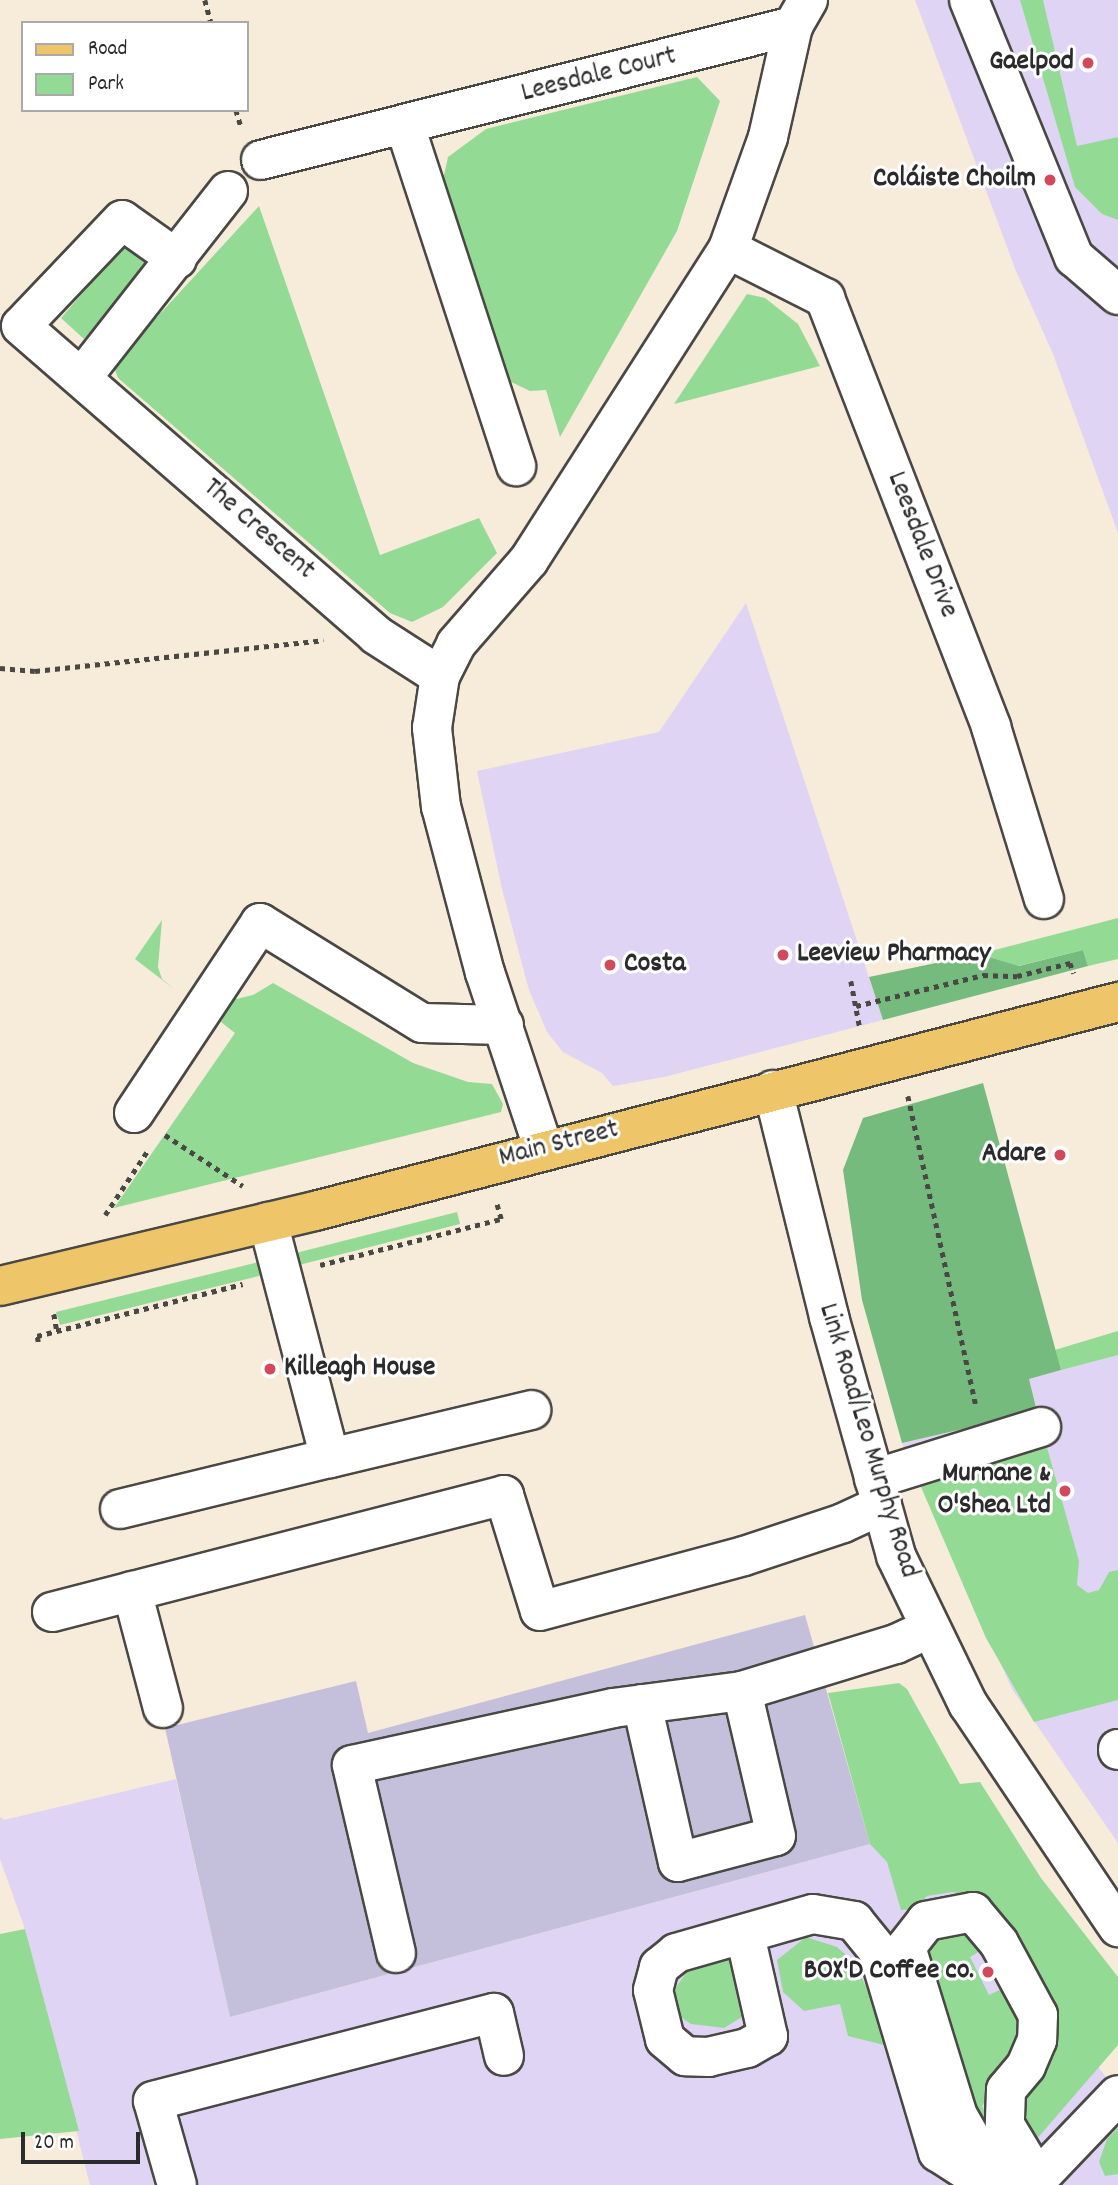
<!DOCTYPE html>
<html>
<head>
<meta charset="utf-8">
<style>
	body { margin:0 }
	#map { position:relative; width:1118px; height:2185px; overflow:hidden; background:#f7ebd9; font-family:Dekko,sans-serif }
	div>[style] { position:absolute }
	.built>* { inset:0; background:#e0d4f4 }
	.industrial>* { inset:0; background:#c4c0db }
	.green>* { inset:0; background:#93db95 }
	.forest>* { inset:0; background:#76bb7e }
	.path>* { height:4.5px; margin-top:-2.25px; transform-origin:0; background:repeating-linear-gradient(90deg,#4a4845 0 5px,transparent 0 10px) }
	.roads { filter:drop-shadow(2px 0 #4a4845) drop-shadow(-2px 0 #4a4845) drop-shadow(0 2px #4a4845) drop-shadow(0 -2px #4a4845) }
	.minor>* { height:38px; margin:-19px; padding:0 19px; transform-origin:19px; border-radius:19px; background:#fff }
	.major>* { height:38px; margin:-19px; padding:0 19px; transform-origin:19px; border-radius:19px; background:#eec569 }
	.dots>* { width:19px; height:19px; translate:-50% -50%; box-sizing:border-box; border:4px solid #fff; border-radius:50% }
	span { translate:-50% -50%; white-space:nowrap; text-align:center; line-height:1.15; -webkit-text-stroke:6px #fff; paint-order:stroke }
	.poi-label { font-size:28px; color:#2b2b2b; font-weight:700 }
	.right { translate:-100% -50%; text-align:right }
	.left { translate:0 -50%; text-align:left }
	.street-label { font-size:28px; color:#2b2b2b }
	.legend { position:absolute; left:21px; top:21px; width:228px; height:91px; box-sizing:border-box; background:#fff; border:2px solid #aaa; margin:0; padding:9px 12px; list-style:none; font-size:21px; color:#2b2b2b }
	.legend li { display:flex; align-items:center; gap:14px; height:35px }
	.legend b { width:35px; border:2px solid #aaa }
	.scale { position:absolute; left:21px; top:2132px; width:119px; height:32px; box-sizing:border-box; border:4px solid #2b2b2b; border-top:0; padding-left:9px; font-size:21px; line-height:24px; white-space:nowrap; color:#2b2b2b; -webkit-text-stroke:5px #fff; paint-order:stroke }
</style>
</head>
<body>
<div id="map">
	<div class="built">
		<i style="clip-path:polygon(915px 0,1118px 0,1118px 533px,1053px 354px,1016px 271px)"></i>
		<i style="clip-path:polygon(746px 603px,883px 1020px,664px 1077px,613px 1086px,602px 1073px,563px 1052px,547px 1032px,529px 990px,502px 889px,477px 771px,659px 732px)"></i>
		<i style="clip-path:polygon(1118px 1331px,1118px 1843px,1012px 1689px,902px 1443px,1037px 1412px,1028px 1379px,1061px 1370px,1055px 1350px)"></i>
		<i style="clip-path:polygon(176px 1779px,230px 2017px,870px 1844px,960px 1784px,1099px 2068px,1118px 2092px,1118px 2185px,90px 2185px,25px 1929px,0 1859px,0 1817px,4px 1820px)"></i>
	</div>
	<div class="industrial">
		<i style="clip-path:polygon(805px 1615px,870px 1844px,230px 2017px,165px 1728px,356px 1681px,368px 1733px)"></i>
	</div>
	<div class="green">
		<i style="clip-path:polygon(1020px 0,1043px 0,1077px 146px,1118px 137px,1118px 220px,1102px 214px,1075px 187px)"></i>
		<i style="clip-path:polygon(697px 77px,720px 101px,677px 231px,560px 437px,546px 390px,530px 391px,507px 380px,442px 184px,448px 157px,486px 129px)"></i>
		<i style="clip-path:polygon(259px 206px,380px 555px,479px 518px,497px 553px,443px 607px,412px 622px,390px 613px,118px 378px,113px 365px)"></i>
		<i style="clip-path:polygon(124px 245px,148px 264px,84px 339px,61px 318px)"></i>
		<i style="clip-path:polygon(747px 294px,765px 298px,798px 324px,820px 366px,674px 404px)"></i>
		<i style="clip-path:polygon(1118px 918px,1118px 959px,1088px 966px,1083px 950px,1018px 966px,979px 954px)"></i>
		<i style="clip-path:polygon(162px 920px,158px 967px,162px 979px,174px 989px,135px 959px)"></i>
		<i style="clip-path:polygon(273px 983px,413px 1063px,468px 1082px,492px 1084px,503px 1104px,501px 1112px,114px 1208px,235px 1033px,221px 1022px,232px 1000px,253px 995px)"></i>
		<i style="clip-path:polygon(457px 1212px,460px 1224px,291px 1267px,288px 1255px)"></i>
		<i style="clip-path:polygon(271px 1259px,275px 1272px,60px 1325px,56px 1312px)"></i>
		<i style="clip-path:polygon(1118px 1331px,1118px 1355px,1061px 1370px,1055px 1350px)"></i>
		<i style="clip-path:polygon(1046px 1444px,1079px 1561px,1077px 1585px,1088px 1593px,1099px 1590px,1109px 1572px,1118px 1570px,1118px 1700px,1034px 1722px,986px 1638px,921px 1487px,935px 1474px)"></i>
		<i style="clip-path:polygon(899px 1683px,907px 1689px,960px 1784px,980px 1782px,1041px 1878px,1118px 1977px,1118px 2045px,1029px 2148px,1013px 2115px,1035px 2076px,984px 1898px,952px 1892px,927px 1896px,915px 1909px,901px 1910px,887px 1862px,870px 1844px,828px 1693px)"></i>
		<i style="clip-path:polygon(961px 1927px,985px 1948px,970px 1957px,989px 1995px,1008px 1986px,1027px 2032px,982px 2106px,994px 2134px,975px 2129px,924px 1983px,926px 1945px,940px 1931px)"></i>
		<i style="clip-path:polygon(25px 1929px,79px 2131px,0 2139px,0 1934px)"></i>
		<i style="clip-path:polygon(806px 1937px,837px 1947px,854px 1962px,871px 1997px,884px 2045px,848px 2036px,840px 2004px,804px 2011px,783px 1992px,777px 1960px)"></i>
		<i style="clip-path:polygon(733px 1953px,747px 1999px,742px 2017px,724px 2028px,691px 2024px,681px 2017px,674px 1990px,689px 1969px)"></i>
		<i style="clip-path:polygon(1118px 2128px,1118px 2174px,1105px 2176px,1099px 2162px,1107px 2139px)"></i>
	</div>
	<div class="forest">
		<i style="clip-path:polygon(1083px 950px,1088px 966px,883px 1020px,869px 977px,979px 954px,1019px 966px)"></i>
		<i style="clip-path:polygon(983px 1083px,1061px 1370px,1029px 1379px,1037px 1412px,902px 1443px,862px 1300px,843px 1170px,863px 1118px)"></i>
	</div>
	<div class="path">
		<i style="left:205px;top:0;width:24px;rotate:75deg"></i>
		<i style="left:236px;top:110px;width:17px;rotate:73deg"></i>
		<i style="left:0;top:668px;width:35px;rotate:5deg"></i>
		<i style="left:35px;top:671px;width:290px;rotate:-6.1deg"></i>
		<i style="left:851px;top:981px;width:48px;rotate:79.2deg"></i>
		<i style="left:856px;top:1006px;width:131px;rotate:-13.7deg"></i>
		<i style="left:983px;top:975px;width:34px;rotate:2deg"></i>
		<i style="left:1017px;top:976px;width:55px;rotate:-13.8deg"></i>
		<i style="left:1070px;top:963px;width:11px;rotate:68deg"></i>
		<i style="left:908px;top:1096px;width:316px;rotate:77.6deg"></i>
		<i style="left:165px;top:1135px;width:93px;rotate:33.2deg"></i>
		<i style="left:105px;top:1215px;width:78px;rotate:-56.5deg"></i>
		<i style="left:320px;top:1265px;width:187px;rotate:-14.3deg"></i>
		<i style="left:501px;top:1219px;width:18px;rotate:-106deg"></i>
		<i style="left:54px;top:1314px;width:17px;rotate:80deg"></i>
		<i style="left:38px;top:1342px;width:6px;rotate:-99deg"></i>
		<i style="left:37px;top:1336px;width:212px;rotate:-14.2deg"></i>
	</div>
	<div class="roads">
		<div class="minor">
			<i style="left:969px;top:0;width:278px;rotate:67.8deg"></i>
			<i style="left:1074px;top:257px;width:58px;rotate:40.8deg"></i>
			<i style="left:405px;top:126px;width:358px;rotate:71.9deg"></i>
			<i style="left:261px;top:160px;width:549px;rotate:-14.14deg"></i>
			<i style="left:728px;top:249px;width:109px;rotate:26.8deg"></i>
			<i style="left:825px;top:298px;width:460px;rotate:68.8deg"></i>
			<i style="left:991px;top:727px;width:180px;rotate:72.9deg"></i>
			<i style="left:177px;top:259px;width:67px;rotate:-144.7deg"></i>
			<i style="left:122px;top:220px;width:146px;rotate:133.6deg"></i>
			<i style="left:21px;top:326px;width:471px;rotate:41deg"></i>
			<i style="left:376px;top:635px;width:76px;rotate:32.6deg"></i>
			<i style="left:83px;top:376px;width:235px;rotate:-51.9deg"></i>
			<i style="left:773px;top:1090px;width:234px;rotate:76.1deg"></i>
			<i style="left:829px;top:1317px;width:248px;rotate:74.3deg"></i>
			<i style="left:896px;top:1556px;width:165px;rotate:64.1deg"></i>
			<i style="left:968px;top:1704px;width:269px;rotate:56.1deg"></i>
			<i style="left:134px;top:1113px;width:228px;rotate:-56.4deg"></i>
			<i style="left:260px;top:923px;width:190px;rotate:31.7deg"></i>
			<i style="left:422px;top:1023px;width:82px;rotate:1.4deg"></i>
			<i style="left:544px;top:1150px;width:187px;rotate:-108.4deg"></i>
			<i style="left:485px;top:973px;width:172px;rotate:-104.8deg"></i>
			<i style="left:441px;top:807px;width:80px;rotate:-96.5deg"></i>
			<i style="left:432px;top:728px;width:53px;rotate:-81.3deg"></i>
			<i style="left:440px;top:676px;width:36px;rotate:-63deg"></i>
			<i style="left:456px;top:644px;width:111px;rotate:-49deg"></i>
			<i style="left:529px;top:560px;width:369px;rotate:-57.4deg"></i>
			<i style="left:728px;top:249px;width:119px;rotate:-70.3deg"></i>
			<i style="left:768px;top:137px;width:114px;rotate:-77.3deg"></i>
			<i style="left:793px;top:26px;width:30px;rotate:-60deg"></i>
			<i style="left:268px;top:1222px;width:244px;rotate:75.3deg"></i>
			<i style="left:330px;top:1458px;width:207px;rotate:-13.4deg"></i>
			<i style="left:874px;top:1479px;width:175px;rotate:-17.3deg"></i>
			<i style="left:120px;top:1509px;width:216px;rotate:-13.7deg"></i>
			<i style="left:132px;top:1591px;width:121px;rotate:75.2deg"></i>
			<i style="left:52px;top:1612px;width:467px;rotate:-14.5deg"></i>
			<i style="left:504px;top:1495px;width:121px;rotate:72.8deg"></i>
			<i style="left:540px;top:1611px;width:211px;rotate:-15.1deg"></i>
			<i style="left:744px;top:1556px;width:104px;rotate:-18.4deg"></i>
			<i style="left:843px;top:1523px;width:43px;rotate:-24.8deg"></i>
			<i style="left:642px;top:1704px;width:162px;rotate:77.2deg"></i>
			<i style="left:678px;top:1862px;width:101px;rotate:-14.9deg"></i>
			<i style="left:776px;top:1836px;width:149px;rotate:-103.2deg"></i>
			<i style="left:1118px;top:1749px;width:1px;rotate:90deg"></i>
			<i style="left:973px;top:1912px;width:40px;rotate:50deg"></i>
			<i style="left:999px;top:1943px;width:82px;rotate:61.6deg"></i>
			<i style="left:1038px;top:2015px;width:25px;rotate:92deg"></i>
			<i style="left:1037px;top:2040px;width:28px;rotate:113deg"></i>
			<i style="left:1026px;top:2066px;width:31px;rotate:130deg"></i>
			<i style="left:1006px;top:2090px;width:35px;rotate:92deg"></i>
			<i style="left:1005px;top:2125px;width:64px;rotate:59deg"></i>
			<i style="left:1038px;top:2180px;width:70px;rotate:-152deg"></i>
			<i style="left:976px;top:2147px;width:36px;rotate:-120deg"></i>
			<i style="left:958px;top:2116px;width:177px;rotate:-107.1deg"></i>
			<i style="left:906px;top:1947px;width:33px;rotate:-52deg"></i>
			<i style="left:926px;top:1921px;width:48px;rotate:-10.8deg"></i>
			<i style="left:745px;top:1935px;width:104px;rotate:77.2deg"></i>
			<i style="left:768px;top:2036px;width:24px;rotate:150deg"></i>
			<i style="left:747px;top:2048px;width:39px;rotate:167deg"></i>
			<i style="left:709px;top:2057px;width:24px;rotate:-178deg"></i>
			<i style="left:685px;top:2056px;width:26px;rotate:-140deg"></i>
			<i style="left:665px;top:2039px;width:50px;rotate:-103.8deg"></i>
			<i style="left:653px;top:1990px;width:24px;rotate:-75deg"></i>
			<i style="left:659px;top:1967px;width:22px;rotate:-39deg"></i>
			<i style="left:676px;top:1953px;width:142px;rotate:-15.9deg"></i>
			<i style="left:813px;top:1914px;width:42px;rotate:9.7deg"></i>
			<i style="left:854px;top:1921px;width:38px;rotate:51deg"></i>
			<i style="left:878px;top:1951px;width:210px;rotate:73.4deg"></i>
			<i style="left:938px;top:2152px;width:61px;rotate:32.9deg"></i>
			<i style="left:396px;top:1953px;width:193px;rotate:-103.2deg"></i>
			<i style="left:352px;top:1765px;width:267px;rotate:-12.3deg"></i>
			<i style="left:613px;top:1708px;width:130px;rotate:-7.5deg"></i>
			<i style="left:742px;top:1691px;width:161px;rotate:-17deg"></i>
			<i style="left:896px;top:1644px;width:35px;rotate:-25deg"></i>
			<i style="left:177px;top:2185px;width:87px;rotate:-105.9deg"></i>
			<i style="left:153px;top:2101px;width:352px;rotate:-14.5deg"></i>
			<i style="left:494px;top:2013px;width:44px;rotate:76.9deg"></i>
			<i style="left:1032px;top:2185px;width:124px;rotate:-46.3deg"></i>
		</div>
		<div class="major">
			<i style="left:0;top:1286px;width:324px;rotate:-13.4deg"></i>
			<i style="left:315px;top:1211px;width:830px;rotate:-14.59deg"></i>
		</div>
	</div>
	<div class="dots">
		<i style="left:1088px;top:63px;background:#d1495b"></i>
		<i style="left:1050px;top:180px;background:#d1495b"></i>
		<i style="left:783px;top:955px;background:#d1495b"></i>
		<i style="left:610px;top:965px;background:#d1495b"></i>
		<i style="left:1060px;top:1155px;background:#d1495b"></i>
		<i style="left:270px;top:1369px;background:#d1495b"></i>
		<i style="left:1065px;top:1491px;background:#d1495b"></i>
		<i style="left:988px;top:1972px;background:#d1495b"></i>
	</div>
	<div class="poi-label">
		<span class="right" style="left:1074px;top:63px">Gaelpod</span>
		<span class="right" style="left:1036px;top:180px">Coláiste Choilm</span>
		<span class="left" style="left:797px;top:955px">Leeview Pharmacy</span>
		<span class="left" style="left:624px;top:965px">Costa</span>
		<span class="right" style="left:1046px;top:1155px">Adare</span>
		<span class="left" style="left:284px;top:1369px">Killeagh House</span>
		<span class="right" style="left:1051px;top:1491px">Murnane &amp;<br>O'Shea Ltd</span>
		<span class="right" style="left:974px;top:1972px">BOX'D Coffee co.</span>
	</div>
	<div class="street-label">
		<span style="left:599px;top:76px;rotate:-14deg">Leesdale Court</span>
		<span style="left:258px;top:530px;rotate:41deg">The Crescent</span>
		<span style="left:921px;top:545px;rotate:69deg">Leesdale Drive</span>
		<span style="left:559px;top:1145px;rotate:-14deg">Main Street</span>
		<span style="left:867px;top:1441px;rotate:73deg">Link Road/Leo Murphy Road</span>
	</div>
	<ul class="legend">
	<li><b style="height:9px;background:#eec569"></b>Road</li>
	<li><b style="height:19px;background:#93db95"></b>Park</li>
	</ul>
	<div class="scale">20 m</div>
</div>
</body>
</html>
